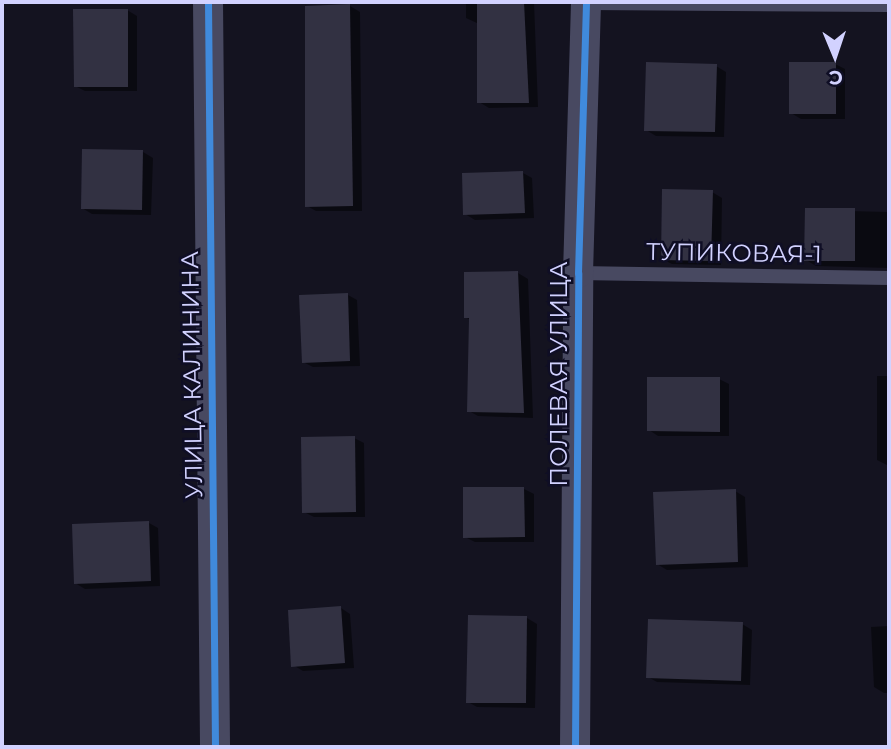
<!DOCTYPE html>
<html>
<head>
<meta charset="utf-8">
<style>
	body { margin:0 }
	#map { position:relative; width:891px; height:749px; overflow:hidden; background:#141320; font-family:Montserrat,sans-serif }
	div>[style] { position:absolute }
	.shadow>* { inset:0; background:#0007 }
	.building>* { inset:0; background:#323142 }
	.service>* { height:14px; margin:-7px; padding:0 7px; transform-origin:7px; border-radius:7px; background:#484961 }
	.minor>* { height:30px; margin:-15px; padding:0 15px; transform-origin:15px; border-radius:15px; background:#484961 }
	.cycleway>* { height:7px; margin:-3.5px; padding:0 3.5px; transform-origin:3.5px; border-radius:3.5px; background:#408adc }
	span { translate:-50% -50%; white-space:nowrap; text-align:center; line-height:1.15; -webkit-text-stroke:5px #0f0e25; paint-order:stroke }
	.street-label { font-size:24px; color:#d2d2ff }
	.frame { position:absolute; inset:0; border:4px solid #d2d2ff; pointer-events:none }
	.north { position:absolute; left:800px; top:21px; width:70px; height:70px; -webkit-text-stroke:5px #0f0e25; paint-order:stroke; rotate:178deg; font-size:19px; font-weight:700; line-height:28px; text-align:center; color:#d2d2ff }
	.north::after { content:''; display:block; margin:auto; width:24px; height:32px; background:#d2d2ff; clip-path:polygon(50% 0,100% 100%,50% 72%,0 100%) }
</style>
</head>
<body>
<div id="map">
	<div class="shadow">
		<i style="clip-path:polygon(466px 2px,534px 2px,538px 107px,489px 108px,479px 102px,479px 24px,466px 18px)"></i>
		<i style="clip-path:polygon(350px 6px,360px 12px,362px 211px,316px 211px,307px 206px)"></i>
		<i style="clip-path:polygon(127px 10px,137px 16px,137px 91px,85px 91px,75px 86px)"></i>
		<i style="clip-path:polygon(835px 64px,845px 69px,845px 119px,801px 119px,791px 113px)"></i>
		<i style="clip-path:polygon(716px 66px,726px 72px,724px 137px,656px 136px,646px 130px)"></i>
		<i style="clip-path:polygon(143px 152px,153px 158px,151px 215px,92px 214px,82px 208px)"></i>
		<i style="clip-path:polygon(523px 173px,532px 178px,534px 218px,475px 220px,465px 214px)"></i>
		<i style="clip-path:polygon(712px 192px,722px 198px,721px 265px,672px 264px,662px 259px)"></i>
		<i style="clip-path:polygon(806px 210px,889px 212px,889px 268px,816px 266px,806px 260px)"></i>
		<i style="clip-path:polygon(518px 273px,528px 279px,533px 418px,478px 416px,469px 411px,471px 320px,465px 317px)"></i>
		<i style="clip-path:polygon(348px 295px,357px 300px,360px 366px,313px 367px,303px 362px)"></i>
		<i style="clip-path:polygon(877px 376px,889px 376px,889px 466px,877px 460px)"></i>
		<i style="clip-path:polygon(719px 379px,729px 384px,729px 436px,658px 436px,649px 430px)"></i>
		<i style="clip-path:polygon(354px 438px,364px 443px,365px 517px,314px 517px,304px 512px)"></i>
		<i style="clip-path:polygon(524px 489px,534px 494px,534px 542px,475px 542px,465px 537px)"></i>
		<i style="clip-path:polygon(735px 491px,745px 497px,748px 567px,667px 570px,657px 564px)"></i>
		<i style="clip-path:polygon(149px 523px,158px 528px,160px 586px,85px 589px,75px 583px)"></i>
		<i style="clip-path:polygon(341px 608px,350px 614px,354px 668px,303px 671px,293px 665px)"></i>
		<i style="clip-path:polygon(527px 618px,537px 624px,535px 708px,477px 707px,468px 702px)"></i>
		<i style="clip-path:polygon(742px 624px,752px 630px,750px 685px,657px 682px,648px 677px)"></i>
		<i style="clip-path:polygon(889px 626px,889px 693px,884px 693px,874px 687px,871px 627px)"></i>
	</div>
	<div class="building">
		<i style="clip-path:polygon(477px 2px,524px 2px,529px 103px,477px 103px)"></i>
		<i style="clip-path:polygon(350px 4px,353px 206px,305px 207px,305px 6px)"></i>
		<i style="clip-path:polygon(73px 9px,128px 9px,128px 87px,74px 87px)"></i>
		<i style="clip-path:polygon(646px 62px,717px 64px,715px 132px,644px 131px)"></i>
		<i style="clip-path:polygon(789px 62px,836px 62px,836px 114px,789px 114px)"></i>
		<i style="clip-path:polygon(82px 149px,143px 150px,142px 210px,81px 209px)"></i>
		<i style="clip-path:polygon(523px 171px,525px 213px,463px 215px,462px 173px)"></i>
		<i style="clip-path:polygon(662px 189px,713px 190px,711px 261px,661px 260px)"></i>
		<i style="clip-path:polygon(805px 208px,855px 208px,855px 261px,804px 261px)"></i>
		<i style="clip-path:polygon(518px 271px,524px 413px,467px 412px,469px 318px,464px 318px,464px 272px)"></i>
		<i style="clip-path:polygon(348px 293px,350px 361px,302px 363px,299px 295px)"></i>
		<i style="clip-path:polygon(647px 377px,720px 377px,720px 432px,647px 431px)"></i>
		<i style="clip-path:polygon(355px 436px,356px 512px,302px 513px,301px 437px)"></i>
		<i style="clip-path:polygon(463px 487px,524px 487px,525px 537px,463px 538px)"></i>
		<i style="clip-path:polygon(736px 489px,738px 562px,656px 565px,653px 492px)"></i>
		<i style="clip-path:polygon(149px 521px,151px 581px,74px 584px,72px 524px)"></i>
		<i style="clip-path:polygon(341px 606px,345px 663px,291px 667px,288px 610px)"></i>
		<i style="clip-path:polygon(468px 615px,527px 616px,526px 703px,466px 703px)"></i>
		<i style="clip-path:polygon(648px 619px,743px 622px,741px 681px,646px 678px)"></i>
	</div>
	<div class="service">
		<i style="left:586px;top:3px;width:303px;rotate:0.4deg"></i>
		<i style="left:578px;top:273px;width:311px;rotate:0.9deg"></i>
	</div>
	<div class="minor">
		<i style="left:208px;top:2px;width:745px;rotate:89.46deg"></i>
		<i style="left:575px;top:747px;width:474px;rotate:-89.6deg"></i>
		<i style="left:578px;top:273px;width:271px;rotate:-88.3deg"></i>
	</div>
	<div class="cycleway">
		<i style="left:208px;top:2px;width:745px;rotate:89.46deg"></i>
		<i style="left:575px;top:747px;width:474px;rotate:-89.6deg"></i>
		<i style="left:578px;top:273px;width:271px;rotate:-88.3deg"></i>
	</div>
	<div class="street-label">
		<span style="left:734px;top:253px;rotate:1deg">ТУПИКОВАЯ-1</span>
		<span style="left:559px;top:374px;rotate:-90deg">ПОЛЕВАЯ УЛИЦА</span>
		<span style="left:192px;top:375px;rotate:-91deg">УЛИЦА КАЛИНИНА</span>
	</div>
	<div class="frame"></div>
	<div class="north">С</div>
</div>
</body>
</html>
